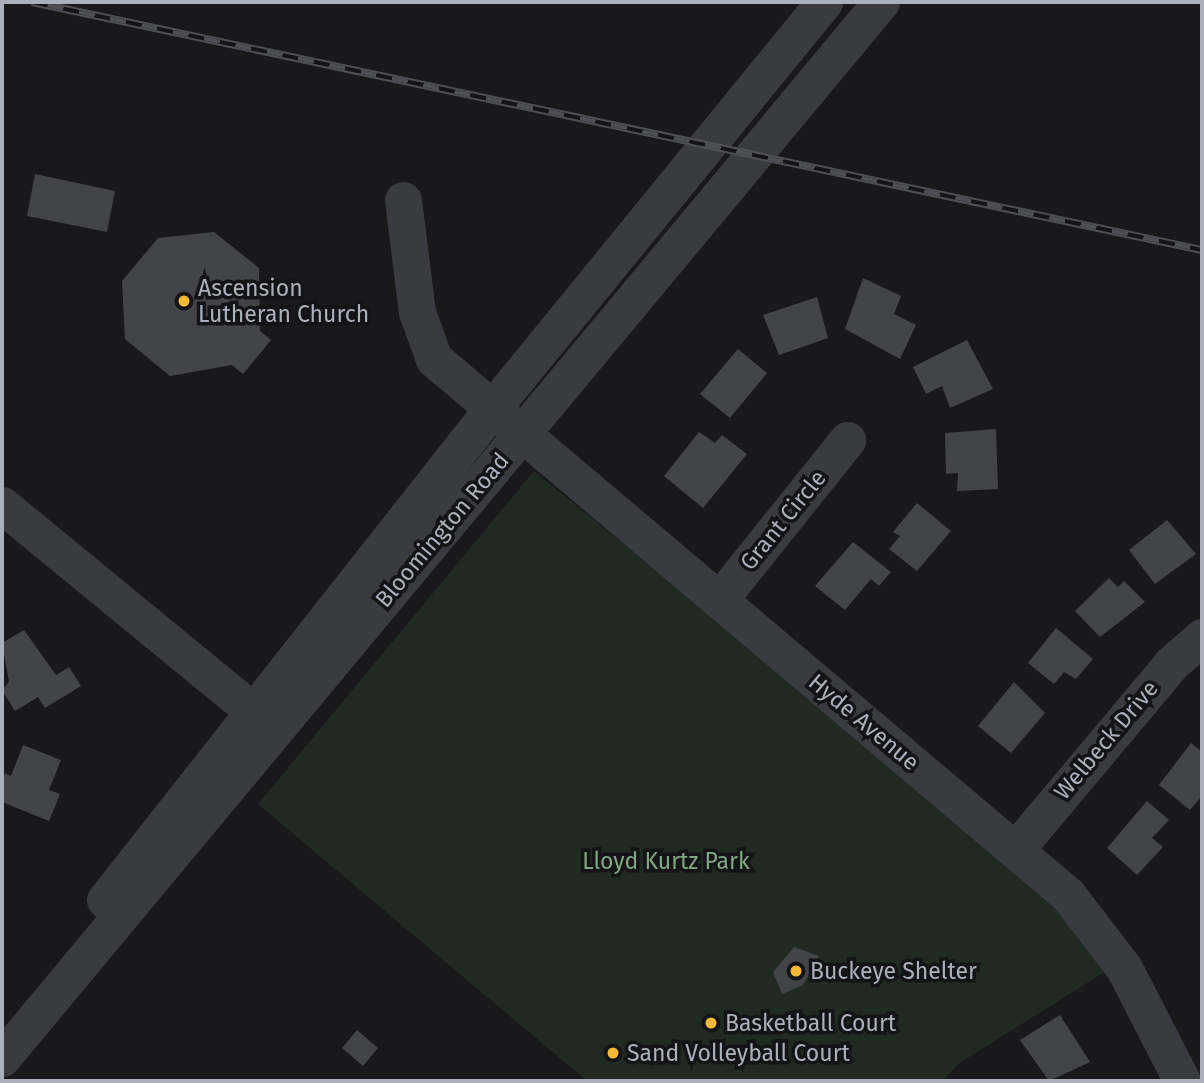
<!DOCTYPE html>
<html>
<head>
<meta charset="utf-8">
<style>
	body { margin:0 }
	#map { position:relative; width:1204px; height:1083px; overflow:hidden; background:#19191b; font-family:"Fira Sans",sans-serif }
	div>[style] { position:absolute }
	.green>* { inset:0; background:#212a22 }
	.building>* { inset:0; background:#434448 }
	.minor>* { height:37px; margin:-18.5px; padding:0 18.5px; transform-origin:18.5px; border-radius:18.5px; background:#3a3b40 }
	.rail>* { height:8px; margin-top:-4px; transform-origin:0; background:repeating-linear-gradient(90deg,#141416 0 16px,#4d4f55 0 32px); box-sizing:border-box; border-block:2px solid #4d4f55 }
	.dots>* { width:19px; height:19px; translate:-50% -50%; box-sizing:border-box; border:4px solid #141416; border-radius:50% }
	span { translate:-50% -50%; white-space:nowrap; text-align:center; line-height:1.15; -webkit-text-stroke:7px #141416; paint-order:stroke }
	.poi-label { font-size:23px; color:#abb0bb }
	.left { translate:0 -50%; text-align:left }
	.street-label { font-size:23px; color:#abb0bb }
	.park-label { font-size:23px; color:#82a685 }
	.frame { position:absolute; inset:0; border:4px solid #abb0bb; pointer-events:none }
</style>
</head>
<body>
<div id="map">
	<div class="green">
		<i style="clip-path:polygon(534px 471px,1060px 900px,1111px 968px,958px 1064px,943px 1081px,587px 1081px,258px 804px)"></i>
	</div>
	<div class="building">
		<i style="clip-path:polygon(35px 174px,115px 191px,107px 232px,27px 216px)"></i>
		<i style="clip-path:polygon(214px 232px,259px 268px,260px 331px,271px 340px,243px 374px,232px 365px,170px 376px,125px 339px,122px 281px,158px 238px)"></i>
		<i style="clip-path:polygon(863px 278px,901px 296px,894px 314px,916px 325px,900px 359px,845px 329px)"></i>
		<i style="clip-path:polygon(817px 297px,828px 338px,779px 355px,763px 315px)"></i>
		<i style="clip-path:polygon(967px 340px,993px 389px,950px 408px,942px 386px,926px 394px,913px 367px)"></i>
		<i style="clip-path:polygon(738px 349px,767px 373px,730px 418px,700px 394px)"></i>
		<i style="clip-path:polygon(996px 429px,998px 489px,957px 491px,958px 473px,946px 474px,945px 433px)"></i>
		<i style="clip-path:polygon(699px 432px,715px 443px,722px 435px,747px 454px,703px 508px,664px 476px)"></i>
		<i style="clip-path:polygon(917px 503px,951px 531px,917px 571px,889px 549px,900px 536px,893px 532px)"></i>
		<i style="clip-path:polygon(1167px 520px,1196px 554px,1155px 584px,1129px 550px)"></i>
		<i style="clip-path:polygon(853px 542px,891px 572px,879px 586px,871px 579px,845px 610px,815px 586px)"></i>
		<i style="clip-path:polygon(1109px 578px,1118px 587px,1124px 581px,1145px 602px,1100px 637px,1075px 611px)"></i>
		<i style="clip-path:polygon(1056px 628px,1093px 659px,1076px 679px,1064px 672px,1054px 684px,1028px 663px)"></i>
		<i style="clip-path:polygon(24px 630px,56px 675px,69px 667px,81px 686px,45px 708px,38px 697px,15px 711px,2px 690px,9px 682px,2px 643px)"></i>
		<i style="clip-path:polygon(1014px 682px,1045px 713px,1011px 753px,978px 726px)"></i>
		<i style="clip-path:polygon(1191px 743px,1202px 752px,1202px 796px,1190px 810px,1159px 785px)"></i>
		<i style="clip-path:polygon(23px 745px,61px 760px,49px 790px,60px 794px,49px 821px,2px 802px,2px 782px,5px 773px,11px 776px)"></i>
		<i style="clip-path:polygon(1147px 801px,1169px 820px,1152px 838px,1163px 847px,1137px 875px,1107px 848px)"></i>
		<i style="clip-path:polygon(794px 947px,819px 956px,803px 985px,782px 994px,773px 972px)"></i>
		<i style="clip-path:polygon(1060px 1015px,1090px 1062px,1049px 1081px,1020px 1040px)"></i>
		<i style="clip-path:polygon(357px 1030px,378px 1048px,363px 1066px,342px 1048px)"></i>
	</div>
	<div class="minor">
		<i style="left:403px;top:200px;width:113px;rotate:82.9deg"></i>
		<i style="left:417px;top:312px;width:50px;rotate:70.1deg"></i>
		<i style="left:434px;top:359px;width:830px;rotate:40.21deg"></i>
		<i style="left:1068px;top:895px;width:92px;rotate:52.5deg"></i>
		<i style="left:1124px;top:968px;width:127px;rotate:62.8deg"></i>
		<i style="left:2px;top:505px;width:325px;rotate:39.4deg"></i>
		<i style="left:719px;top:600px;width:205px;rotate:-51.3deg"></i>
		<i style="left:1016px;top:849px;width:241px;rotate:-50deg"></i>
		<i style="left:1171px;top:664px;width:41px;rotate:-41.1deg"></i>
		<i style="left:105px;top:900px;width:624px;rotate:-51.77deg"></i>
		<i style="left:491px;top:410px;width:527px;rotate:-50.78deg"></i>
		<i style="left:2px;top:1058px;width:1374px;rotate:-50.23deg"></i>
	</div>
	<div class="rail">
		<i style="left:32px;top:2px;width:1196px;rotate:11.97deg"></i>
	</div>
	<div class="dots">
		<i style="left:184px;top:301px;background:#f6b936"></i>
		<i style="left:796px;top:971px;background:#f6b936"></i>
		<i style="left:711px;top:1023px;background:#f6b936"></i>
		<i style="left:613px;top:1053px;background:#f6b936"></i>
	</div>
	<div class="poi-label">
		<span class="left" style="left:198px;top:301px">Ascension<br>Lutheran Church</span>
		<span class="left" style="left:810px;top:971px">Buckeye Shelter</span>
		<span class="left" style="left:725px;top:1023px">Basketball Court</span>
		<span class="left" style="left:627px;top:1053px">Sand Volleyball Court</span>
	</div>
	<div class="street-label">
		<span style="left:783px;top:520px;rotate:-51deg">Grant Circle</span>
		<span style="left:442px;top:530px;rotate:-50deg">Bloomington Road</span>
		<span style="left:864px;top:722px;rotate:40deg">Hyde Avenue</span>
		<span style="left:1106px;top:740px;rotate:-50deg">Welbeck Drive</span>
	</div>
	<div class="park-label">
		<span style="left:666px;top:861px">Lloyd Kurtz Park</span>
	</div>
	<div class="frame"></div>
</div>
</body>
</html>
